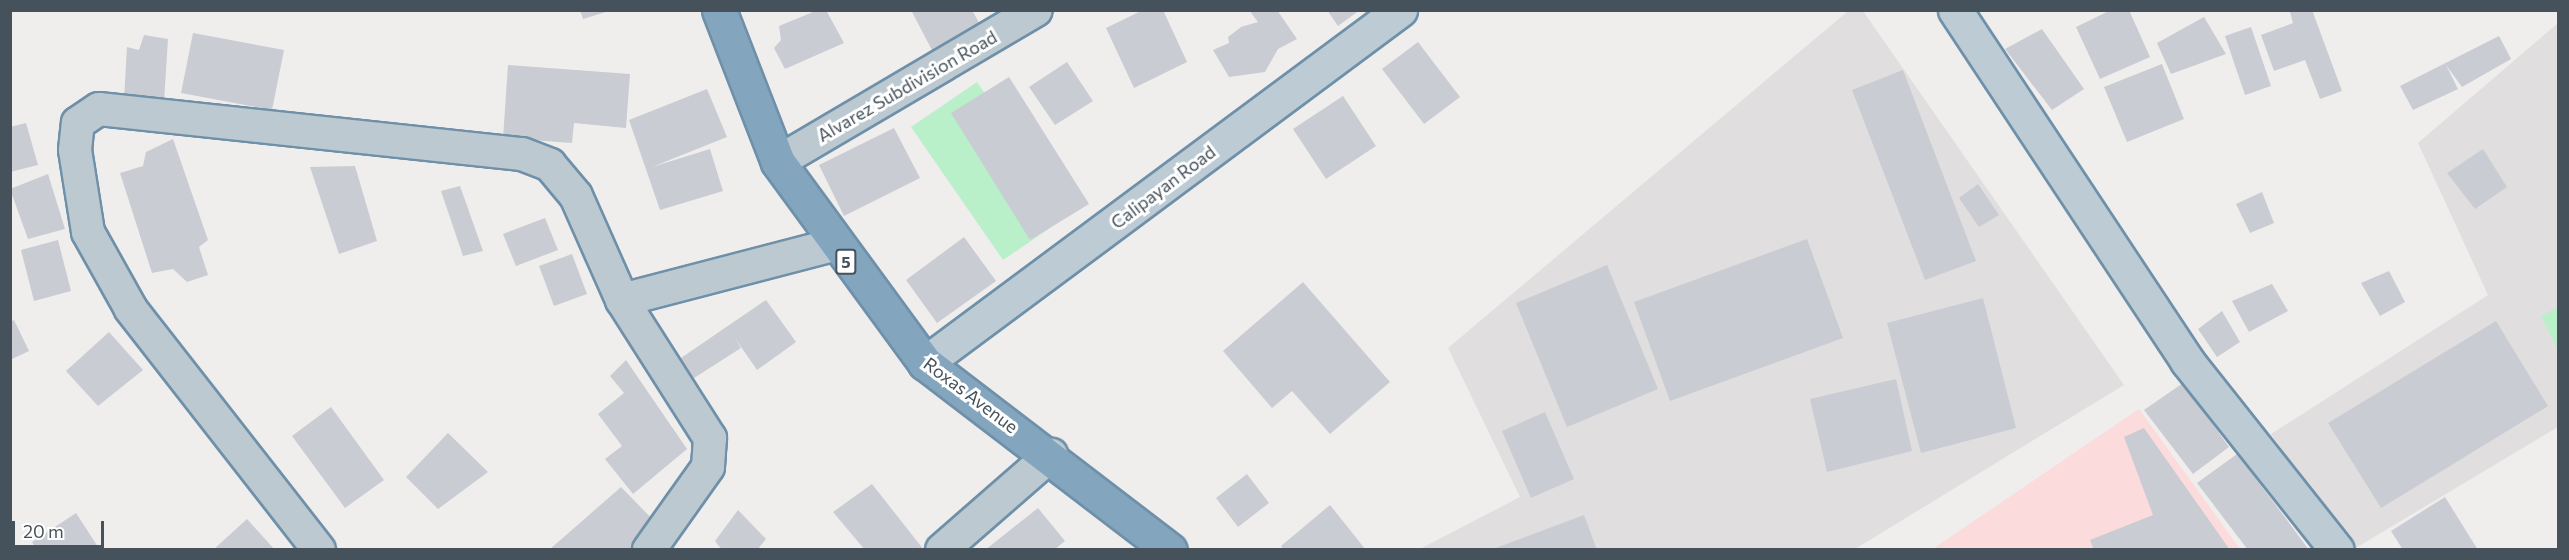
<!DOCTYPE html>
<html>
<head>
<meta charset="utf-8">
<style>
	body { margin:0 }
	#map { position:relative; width:2569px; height:560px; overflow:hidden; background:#f0eded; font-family:Commissioner,sans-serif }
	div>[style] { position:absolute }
	.education>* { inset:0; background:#e1dedf }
	.medical>* { inset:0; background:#fbdbdc }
	.green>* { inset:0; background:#b9efc9 }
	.building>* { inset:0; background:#c9ccd2 }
	.roads { filter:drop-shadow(2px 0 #6e90a9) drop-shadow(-2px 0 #6e90a9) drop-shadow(0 2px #6e90a9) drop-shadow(0 -2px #6e90a9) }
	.street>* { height:32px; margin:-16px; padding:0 16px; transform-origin:16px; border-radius:16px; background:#bdc9d0 }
	.secondary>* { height:33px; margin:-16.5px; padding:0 16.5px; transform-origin:16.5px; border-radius:16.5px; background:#bdcbd5 }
	.highway>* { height:33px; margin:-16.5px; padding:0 16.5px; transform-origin:16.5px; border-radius:16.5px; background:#83a5be }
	span { translate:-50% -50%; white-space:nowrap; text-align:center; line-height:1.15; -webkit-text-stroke:6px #fff; paint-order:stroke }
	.shield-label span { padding:2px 4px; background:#fff; border:2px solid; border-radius:4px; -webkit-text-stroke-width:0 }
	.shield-label { font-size:16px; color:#45525b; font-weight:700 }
	.street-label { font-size:18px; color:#45525b }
	.frame { position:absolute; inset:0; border:12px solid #45525b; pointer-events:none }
	.scale { position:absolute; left:12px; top:521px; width:92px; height:27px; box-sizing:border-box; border:3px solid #45525b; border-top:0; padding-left:8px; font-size:18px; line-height:21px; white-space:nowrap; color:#45525b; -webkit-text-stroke:4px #fff; paint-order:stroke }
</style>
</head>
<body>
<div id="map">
	<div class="education">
		<i style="clip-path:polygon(1848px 11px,1863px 11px,2124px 385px,1855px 549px,1418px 550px,1520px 497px,1448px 348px)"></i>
		<i style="clip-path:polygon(2558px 23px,2558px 427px,2354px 549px,2271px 434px,2488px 295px,2418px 143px)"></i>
	</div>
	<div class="medical">
		<i style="clip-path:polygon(2139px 409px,2240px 549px,1931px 550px)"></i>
	</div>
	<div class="green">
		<i style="clip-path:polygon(977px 82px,1069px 215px,1003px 260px,911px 127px)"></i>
		<i style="clip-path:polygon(2558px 307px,2558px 350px,2541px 316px)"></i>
	</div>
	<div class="building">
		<i style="clip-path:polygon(580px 10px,609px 10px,609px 11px,583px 19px)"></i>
		<i style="clip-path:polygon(818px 10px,826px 10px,844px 43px,785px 69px,774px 48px,781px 40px,779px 26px)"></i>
		<i style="clip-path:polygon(911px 10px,972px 10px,982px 28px,934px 54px)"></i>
		<i style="clip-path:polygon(1143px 10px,1163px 10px,1187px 62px,1134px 88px,1106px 28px)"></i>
		<i style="clip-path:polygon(1249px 10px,1277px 10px,1297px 39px,1278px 49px,1265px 72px,1229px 77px,1213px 50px,1229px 43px,1228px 37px,1241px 27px,1258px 22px)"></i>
		<i style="clip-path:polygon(1327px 10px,1360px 10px,1338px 26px)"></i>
		<i style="clip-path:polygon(2111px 10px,2129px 10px,2150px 57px,2100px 79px,2076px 27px)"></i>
		<i style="clip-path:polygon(2312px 10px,2342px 91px,2320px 99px,2305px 60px,2274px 71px,2261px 35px,2293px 23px,2290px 12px)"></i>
		<i style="clip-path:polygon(2204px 17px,2226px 54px,2171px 74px,2157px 43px)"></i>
		<i style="clip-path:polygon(2251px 27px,2271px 86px,2245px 95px,2225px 36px)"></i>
		<i style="clip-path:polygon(2042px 29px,2084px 89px,2052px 110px,2005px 49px)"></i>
		<i style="clip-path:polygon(193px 33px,284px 50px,272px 110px,181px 93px)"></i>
		<i style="clip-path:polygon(144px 35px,168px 39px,164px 102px,124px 99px,127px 47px,139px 50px)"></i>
		<i style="clip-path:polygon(2499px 36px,2511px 59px,2462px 87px,2446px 65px,2458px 89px,2413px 110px,2400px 86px)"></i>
		<i style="clip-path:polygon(1418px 42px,1460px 97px,1424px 124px,1382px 69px)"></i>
		<i style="clip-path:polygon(1067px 62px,1093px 101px,1055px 125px,1029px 87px)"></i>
		<i style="clip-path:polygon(2162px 64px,2184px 119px,2127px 142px,2104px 87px)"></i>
		<i style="clip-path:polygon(508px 65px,630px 74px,626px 128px,574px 123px,572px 143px,503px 138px)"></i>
		<i style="clip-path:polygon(1903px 70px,1976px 261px,1925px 280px,1852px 90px)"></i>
		<i style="clip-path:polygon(1009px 77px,1089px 204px,1030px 240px,951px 113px)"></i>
		<i style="clip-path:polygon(707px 89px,727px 137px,652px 167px,710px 149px,723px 191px,660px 210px,629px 120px)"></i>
		<i style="clip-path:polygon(1343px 96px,1376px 146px,1326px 179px,1293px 129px)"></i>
		<i style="clip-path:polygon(26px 123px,38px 165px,10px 172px,10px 127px)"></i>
		<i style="clip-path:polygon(894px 128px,920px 178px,844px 216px,819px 165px)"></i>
		<i style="clip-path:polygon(173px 139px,208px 240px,199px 247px,208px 275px,187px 282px,173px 269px,152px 273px,120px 173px,143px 166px,146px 152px)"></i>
		<i style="clip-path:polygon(2483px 149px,2507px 187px,2475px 209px,2447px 173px)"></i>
		<i style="clip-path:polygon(355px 166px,377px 241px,339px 254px,310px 167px)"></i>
		<i style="clip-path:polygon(48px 174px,65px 229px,28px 239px,10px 189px)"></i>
		<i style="clip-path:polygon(1978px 184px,1999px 215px,1979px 227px,1959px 198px)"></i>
		<i style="clip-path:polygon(460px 186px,483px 251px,463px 256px,441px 191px)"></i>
		<i style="clip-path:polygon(2262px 192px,2274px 223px,2250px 233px,2236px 204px)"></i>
		<i style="clip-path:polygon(545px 218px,558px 250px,516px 266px,503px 234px)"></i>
		<i style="clip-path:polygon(964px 237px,996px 281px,937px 323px,906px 280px)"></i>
		<i style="clip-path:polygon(1807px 239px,1843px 338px,1670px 401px,1634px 302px)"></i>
		<i style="clip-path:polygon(58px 240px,71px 291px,34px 301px,21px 250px)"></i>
		<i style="clip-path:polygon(572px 254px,587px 294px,554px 306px,539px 266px)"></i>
		<i style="clip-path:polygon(1607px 265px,1658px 389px,1567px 427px,1516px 303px)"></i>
		<i style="clip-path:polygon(2389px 271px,2405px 302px,2380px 316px,2361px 283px)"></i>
		<i style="clip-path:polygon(1303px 282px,1390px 382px,1330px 434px,1292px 391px,1272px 408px,1223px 351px)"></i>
		<i style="clip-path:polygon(2272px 284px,2288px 311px,2249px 332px,2232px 301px)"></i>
		<i style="clip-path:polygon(1983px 298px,2016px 428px,1921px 453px,1887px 323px)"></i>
		<i style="clip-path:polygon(766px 300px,796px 342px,757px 370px,735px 338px,741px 348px,694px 378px,681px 358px)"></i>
		<i style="clip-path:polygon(2222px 311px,2240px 342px,2217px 357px,2198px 329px)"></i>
		<i style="clip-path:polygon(14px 320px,29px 351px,10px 360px,10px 322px)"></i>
		<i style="clip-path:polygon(2496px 321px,2548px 406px,2381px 508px,2328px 423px)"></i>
		<i style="clip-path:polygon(109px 332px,143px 370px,98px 406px,66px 371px)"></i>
		<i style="clip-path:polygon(626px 360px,687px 449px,633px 494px,605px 459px,622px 446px,598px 414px,624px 393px,610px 376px)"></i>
		<i style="clip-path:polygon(1896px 379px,1912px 451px,1827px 472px,1810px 399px)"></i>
		<i style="clip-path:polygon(2183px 383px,2229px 447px,2193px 474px,2144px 410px)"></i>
		<i style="clip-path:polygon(331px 407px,384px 480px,345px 508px,292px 436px)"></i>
		<i style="clip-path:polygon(1545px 412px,1574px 479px,1531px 498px,1502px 431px)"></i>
		<i style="clip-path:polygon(2144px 428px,2230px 550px,2094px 550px,2090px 540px,2153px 515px,2124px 437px)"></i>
		<i style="clip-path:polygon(448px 433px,488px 472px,438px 509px,406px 477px)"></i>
		<i style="clip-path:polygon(2237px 454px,2281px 512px,2309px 550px,2248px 550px,2197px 483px)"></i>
		<i style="clip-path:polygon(1247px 474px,1269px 503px,1238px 527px,1216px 498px)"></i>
		<i style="clip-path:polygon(872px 484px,924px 550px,865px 550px,833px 512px)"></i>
		<i style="clip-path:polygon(621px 487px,661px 528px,635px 550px,549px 550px)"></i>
		<i style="clip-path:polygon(2445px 497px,2478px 550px,2403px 550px,2391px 531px)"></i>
		<i style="clip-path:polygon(1330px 505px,1366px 550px,1284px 550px,1281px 546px)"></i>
		<i style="clip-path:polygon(1038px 508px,1065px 541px,1054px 550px,985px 550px)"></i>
		<i style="clip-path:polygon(738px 510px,766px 539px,757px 550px,722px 550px,715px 541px)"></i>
		<i style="clip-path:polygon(76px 513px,100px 550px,37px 550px,32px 542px)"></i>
		<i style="clip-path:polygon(1584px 515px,1597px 550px,1493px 550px,1493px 549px)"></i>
		<i style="clip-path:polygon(247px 519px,275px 550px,213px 550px)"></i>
	</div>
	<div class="roads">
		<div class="street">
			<i style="left:778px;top:162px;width:299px;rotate:-30.5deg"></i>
			<i style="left:622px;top:300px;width:218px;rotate:-14.6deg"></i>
			<i style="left:319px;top:550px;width:306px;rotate:-128deg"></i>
			<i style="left:131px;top:309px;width:88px;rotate:-119.2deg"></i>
			<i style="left:88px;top:232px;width:83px;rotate:-99deg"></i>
			<i style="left:75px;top:150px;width:27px;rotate:-84deg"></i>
			<i style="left:78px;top:123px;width:25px;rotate:-34deg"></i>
			<i style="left:99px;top:109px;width:425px;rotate:6.1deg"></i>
			<i style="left:522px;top:154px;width:30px;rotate:21deg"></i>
			<i style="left:550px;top:165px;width:40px;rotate:50deg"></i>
			<i style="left:576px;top:196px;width:114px;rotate:66.1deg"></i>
			<i style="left:622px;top:300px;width:164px;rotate:57.5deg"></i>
			<i style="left:710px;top:438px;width:29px;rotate:94deg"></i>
			<i style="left:708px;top:467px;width:102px;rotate:125.4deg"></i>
			<i style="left:942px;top:550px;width:145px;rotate:-41.1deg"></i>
		</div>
		<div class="secondary">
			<i style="left:1955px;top:10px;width:421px;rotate:56.5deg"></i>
			<i style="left:2187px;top:361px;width:241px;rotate:51.6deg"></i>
			<i style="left:925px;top:363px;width:592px;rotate:-36.62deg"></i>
		</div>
		<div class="highway">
			<i style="left:719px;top:10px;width:163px;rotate:68.8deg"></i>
			<i style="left:778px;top:162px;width:249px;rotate:53.8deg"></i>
			<i style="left:925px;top:363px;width:308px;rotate:37.4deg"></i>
		</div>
	</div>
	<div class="shield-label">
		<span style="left:846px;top:262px">5</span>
	</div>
	<div class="street-label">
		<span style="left:907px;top:86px;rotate:-30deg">Alvarez Subdivision Road</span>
		<span style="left:1163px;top:187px;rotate:-37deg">Calipayan Road</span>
		<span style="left:971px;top:395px;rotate:37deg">Roxas Avenue</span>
	</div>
	<div class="frame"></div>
	<div class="scale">20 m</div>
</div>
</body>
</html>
